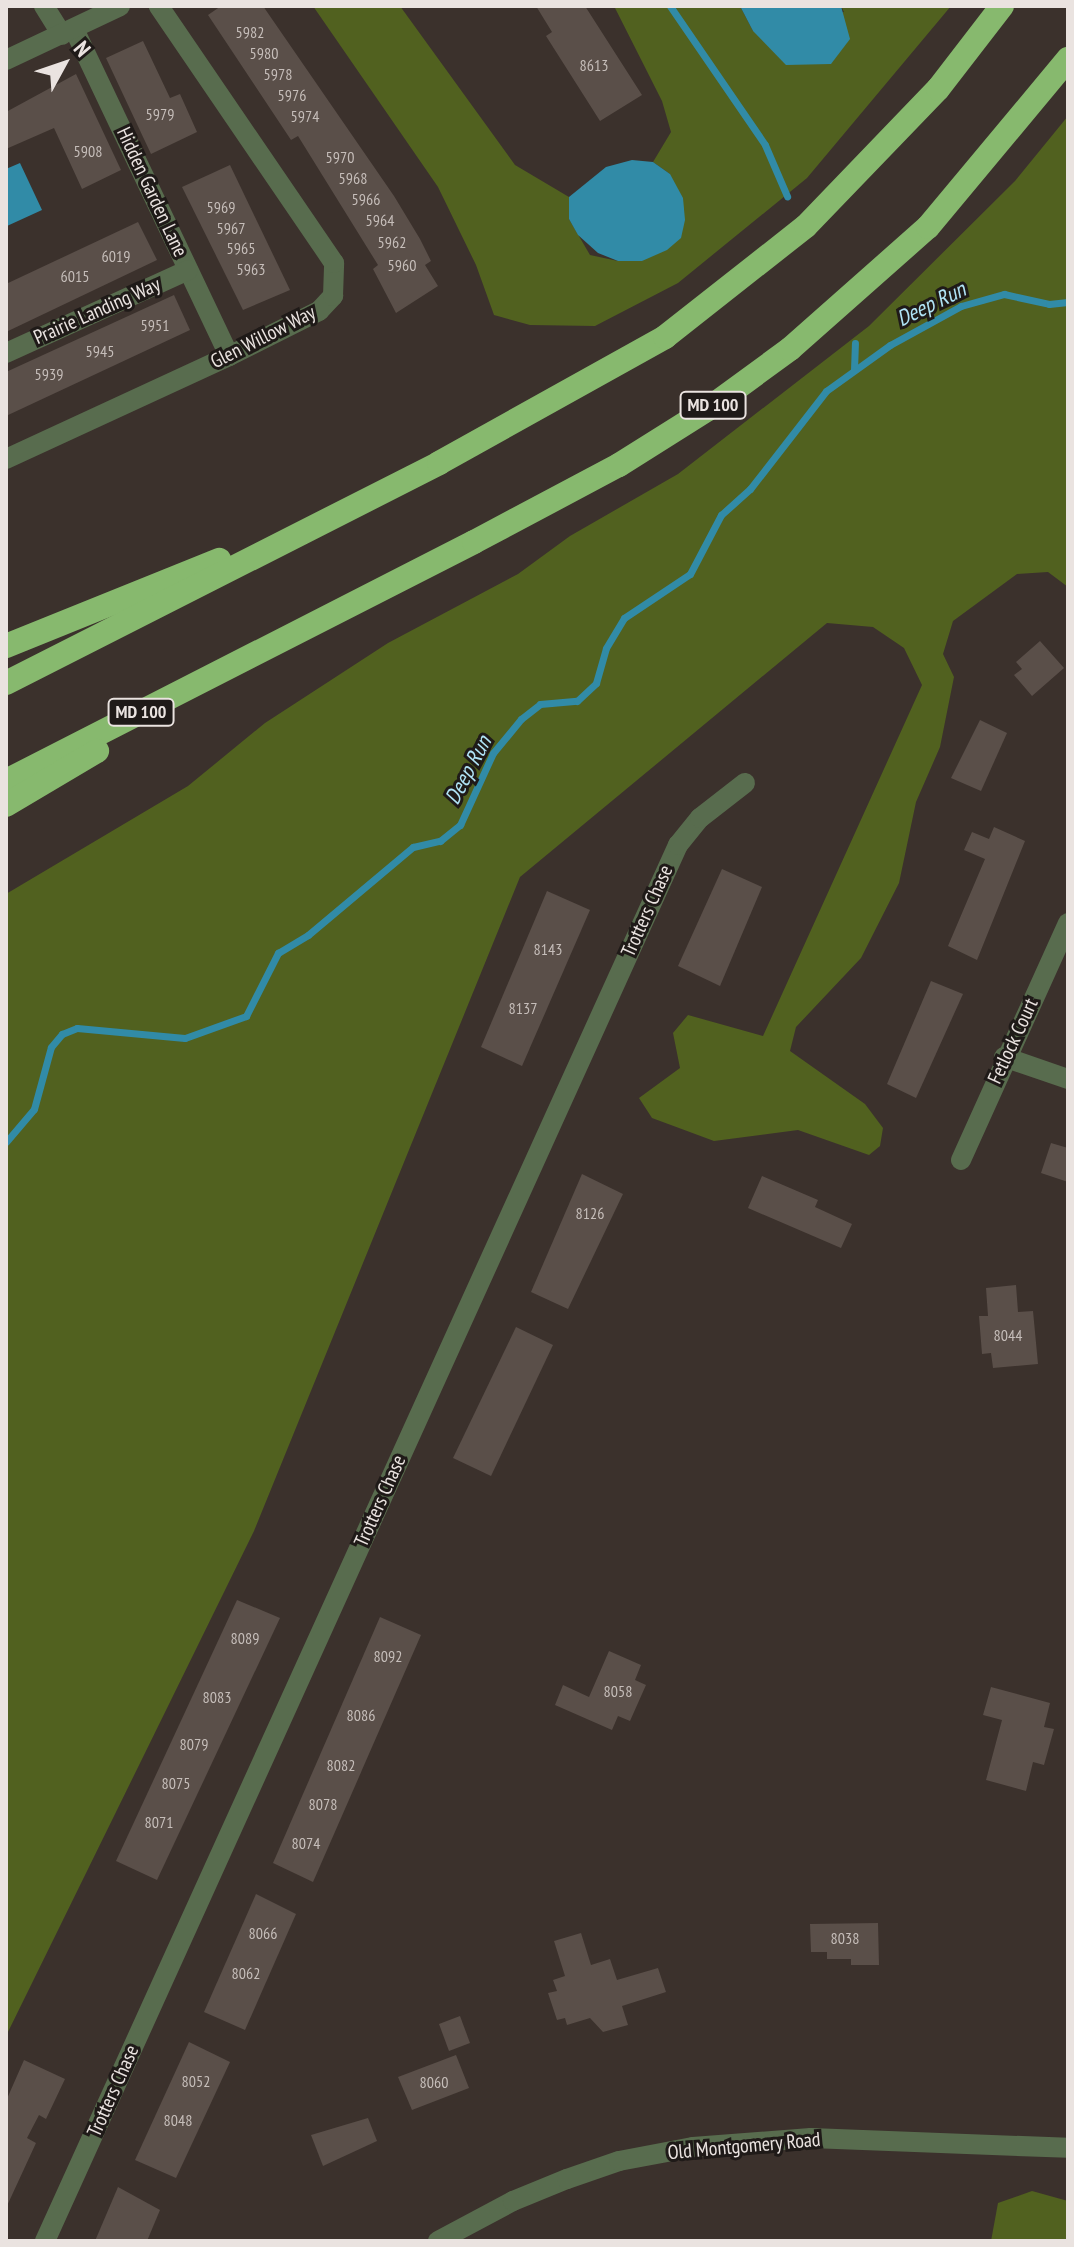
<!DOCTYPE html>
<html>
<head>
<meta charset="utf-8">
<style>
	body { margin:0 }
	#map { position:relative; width:1074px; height:2247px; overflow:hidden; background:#3b312c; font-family:"PT Sans Narrow",sans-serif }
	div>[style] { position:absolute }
	.forest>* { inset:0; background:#51611f }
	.water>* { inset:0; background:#318ba7 }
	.stream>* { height:7px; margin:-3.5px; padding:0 3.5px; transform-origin:3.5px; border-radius:3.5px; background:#318ba7 }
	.building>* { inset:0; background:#5a4f49 }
	.minor>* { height:20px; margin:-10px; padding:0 10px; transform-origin:10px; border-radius:10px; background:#586c4e }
	.highway>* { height:24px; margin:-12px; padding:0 12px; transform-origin:12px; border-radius:12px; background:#87b96e }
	span { translate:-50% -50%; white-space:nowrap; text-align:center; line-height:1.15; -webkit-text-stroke:6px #1f1a18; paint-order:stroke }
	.number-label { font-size:16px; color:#c6beba }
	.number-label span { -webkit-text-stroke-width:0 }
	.shield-label span { padding:2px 6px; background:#1f1a18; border:2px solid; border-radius:6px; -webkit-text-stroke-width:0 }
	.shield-label { font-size:18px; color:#eae3e0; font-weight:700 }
	.street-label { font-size:20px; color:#eae3e0 }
	.water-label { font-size:22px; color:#b0e3f5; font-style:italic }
	.frame { position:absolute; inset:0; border:8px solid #eae3e0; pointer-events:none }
	.north { position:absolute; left:24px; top:24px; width:80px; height:80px; -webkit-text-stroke:6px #1f1a18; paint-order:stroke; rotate:50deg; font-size:22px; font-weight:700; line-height:32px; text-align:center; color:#eae3e0 }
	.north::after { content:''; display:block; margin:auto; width:28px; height:36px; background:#eae3e0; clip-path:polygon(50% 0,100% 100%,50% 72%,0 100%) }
</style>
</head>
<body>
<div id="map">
	<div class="forest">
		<i style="clip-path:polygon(313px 6px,400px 6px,515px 165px,569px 197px,569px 219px,590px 255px,618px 261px,642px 261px,670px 174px,653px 162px,671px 132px,662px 101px,614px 6px,740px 6px,753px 31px,844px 12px,841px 6px,951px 6px,807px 178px,678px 283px,595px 326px,530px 325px,494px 315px,476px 265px,438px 187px)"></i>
		<i style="clip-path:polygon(1068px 116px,1068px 587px,1048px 572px,1017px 574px,953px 621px,943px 654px,954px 677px,940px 747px,916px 802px,899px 883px,861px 958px,796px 1027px,790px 1051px,865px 1104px,883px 1128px,880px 1146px,869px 1155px,798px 1130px,714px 1141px,652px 1118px,639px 1098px,680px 1068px,673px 1033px,688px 1015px,763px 1036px,922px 685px,904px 648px,873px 627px,827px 623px,520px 877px,254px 1531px,6px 2036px,6px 894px,188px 786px,265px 723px,388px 643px,518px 574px,570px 536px,678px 474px,869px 326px,1015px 181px)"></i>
		<i style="clip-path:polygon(1032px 2191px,1068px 2201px,1068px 2241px,991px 2241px,998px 2203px)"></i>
	</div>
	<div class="water">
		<i style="clip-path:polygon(740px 6px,841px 6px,850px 39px,831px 64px,786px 65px,753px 31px)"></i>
		<i style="clip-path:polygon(632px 160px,653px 162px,670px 174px,683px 198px,685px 220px,681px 238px,667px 250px,642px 261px,618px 261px,598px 253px,578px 235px,569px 219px,569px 197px,606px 167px)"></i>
		<i style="clip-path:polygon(20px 163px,42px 210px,7px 226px,6px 169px)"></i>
	</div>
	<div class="stream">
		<i style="left:670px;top:6px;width:168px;rotate:55.6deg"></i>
		<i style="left:765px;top:145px;width:56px;rotate:66.7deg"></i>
		<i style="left:854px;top:370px;width:27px;rotate:-88deg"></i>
		<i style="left:6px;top:1142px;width:43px;rotate:-49.7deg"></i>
		<i style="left:34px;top:1109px;width:64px;rotate:-74.7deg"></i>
		<i style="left:51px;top:1047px;width:17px;rotate:-50deg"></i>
		<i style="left:62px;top:1034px;width:16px;rotate:-22deg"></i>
		<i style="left:77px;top:1028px;width:108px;rotate:5.3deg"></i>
		<i style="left:185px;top:1038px;width:65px;rotate:-19.8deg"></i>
		<i style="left:246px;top:1016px;width:71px;rotate:-63.1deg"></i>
		<i style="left:278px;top:953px;width:35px;rotate:-31deg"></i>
		<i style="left:308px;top:935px;width:137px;rotate:-40deg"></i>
		<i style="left:413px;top:847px;width:28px;rotate:-13deg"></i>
		<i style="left:440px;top:841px;width:26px;rotate:-39deg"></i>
		<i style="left:460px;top:825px;width:79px;rotate:-65.4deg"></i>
		<i style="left:493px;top:753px;width:44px;rotate:-50.5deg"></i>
		<i style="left:521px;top:719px;width:24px;rotate:-38deg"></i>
		<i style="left:540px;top:704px;width:37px;rotate:-5deg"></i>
		<i style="left:577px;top:701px;width:26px;rotate:-43deg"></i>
		<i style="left:596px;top:683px;width:36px;rotate:-74deg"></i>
		<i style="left:606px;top:648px;width:35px;rotate:-59deg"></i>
		<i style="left:624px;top:618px;width:79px;rotate:-33.7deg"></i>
		<i style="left:690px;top:574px;width:67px;rotate:-62.3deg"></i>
		<i style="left:721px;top:515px;width:39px;rotate:-42deg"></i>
		<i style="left:750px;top:489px;width:124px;rotate:-52.2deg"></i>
		<i style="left:826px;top:391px;width:79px;rotate:-35.7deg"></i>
		<i style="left:890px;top:345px;width:81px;rotate:-28.8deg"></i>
		<i style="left:961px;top:306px;width:45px;rotate:-15.6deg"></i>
		<i style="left:1004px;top:294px;width:46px;rotate:12.5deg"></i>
		<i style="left:1049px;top:304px;width:19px;rotate:-6deg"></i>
	</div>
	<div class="building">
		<i style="clip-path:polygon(221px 6px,263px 6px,394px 196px,420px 239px,431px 261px,425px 265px,438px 286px,396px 313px,373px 269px,378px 265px,298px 136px,291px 140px,208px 15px)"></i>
		<i style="clip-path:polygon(536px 6px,585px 6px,642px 95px,600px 121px,546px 36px,552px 32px)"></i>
		<i style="clip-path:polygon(143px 41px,170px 98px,180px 94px,197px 132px,151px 154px,106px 58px)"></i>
		<i style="clip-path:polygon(76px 74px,121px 170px,82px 189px,54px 128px,6px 149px,6px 112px)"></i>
		<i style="clip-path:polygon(230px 165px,290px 290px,243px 310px,182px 187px)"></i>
		<i style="clip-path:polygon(138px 222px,157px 260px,6px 332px,6px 284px)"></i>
		<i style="clip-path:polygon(174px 295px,190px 330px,6px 416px,6px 372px)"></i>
		<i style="clip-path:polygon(1040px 641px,1064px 668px,1032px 696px,1014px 675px,1022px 669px,1016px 662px)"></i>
		<i style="clip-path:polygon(980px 720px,1007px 733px,981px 791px,951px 778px)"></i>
		<i style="clip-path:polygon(994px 827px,1025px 841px,977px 960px,948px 946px,985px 859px,964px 850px,972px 832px,989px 839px)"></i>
		<i style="clip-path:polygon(722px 869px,762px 887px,720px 986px,678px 966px)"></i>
		<i style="clip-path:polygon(547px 891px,590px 910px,522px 1066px,481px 1047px)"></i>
		<i style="clip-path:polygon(931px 981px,963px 994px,916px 1098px,887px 1084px)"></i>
		<i style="clip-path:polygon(1051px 1143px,1068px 1148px,1068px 1182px,1041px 1173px)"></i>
		<i style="clip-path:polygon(582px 1174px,623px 1194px,568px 1309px,531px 1292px)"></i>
		<i style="clip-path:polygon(762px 1176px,818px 1200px,815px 1207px,852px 1224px,841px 1248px,748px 1208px)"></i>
		<i style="clip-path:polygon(1016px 1285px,1018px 1312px,1033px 1311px,1038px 1364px,993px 1368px,991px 1353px,982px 1354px,979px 1316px,988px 1316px,986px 1288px)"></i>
		<i style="clip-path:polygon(516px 1327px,553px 1345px,491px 1476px,453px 1458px)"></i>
		<i style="clip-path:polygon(237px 1600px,280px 1618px,157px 1880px,116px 1861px)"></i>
		<i style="clip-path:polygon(380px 1617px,421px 1635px,313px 1882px,273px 1863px)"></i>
		<i style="clip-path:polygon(609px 1651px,641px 1665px,635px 1680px,646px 1685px,630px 1721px,618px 1716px,612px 1730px,555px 1705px,563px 1685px,589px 1697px)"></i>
		<i style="clip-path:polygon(991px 1687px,1050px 1703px,1044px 1727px,1054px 1729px,1044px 1765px,1033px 1762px,1026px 1791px,986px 1780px,1002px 1720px,983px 1715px)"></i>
		<i style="clip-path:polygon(256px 1894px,296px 1914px,245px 2030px,204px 2012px)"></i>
		<i style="clip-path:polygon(878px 1923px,879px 1965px,851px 1965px,851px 1959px,827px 1959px,827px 1952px,811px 1952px,810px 1924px)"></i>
		<i style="clip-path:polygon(581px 1933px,591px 1965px,610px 1959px,617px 1980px,658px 1968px,666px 1992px,622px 2006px,628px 2025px,603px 2032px,590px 2018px,567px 2025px,565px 2018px,557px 2020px,548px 1993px,557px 1991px,553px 1980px,565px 1976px,554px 1941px)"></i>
		<i style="clip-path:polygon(460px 2016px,470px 2043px,449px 2051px,439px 2024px)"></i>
		<i style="clip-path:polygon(189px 2042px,230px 2062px,176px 2178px,135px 2160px)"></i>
		<i style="clip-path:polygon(456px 2055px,469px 2088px,412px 2110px,398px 2077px)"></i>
		<i style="clip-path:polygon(24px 2060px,65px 2079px,46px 2119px,39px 2115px,27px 2138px,36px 2143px,6px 2208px,6px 2101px)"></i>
		<i style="clip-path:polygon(368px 2118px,377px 2141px,323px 2166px,311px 2135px)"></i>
		<i style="clip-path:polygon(118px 2187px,160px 2210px,147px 2241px,95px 2241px)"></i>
	</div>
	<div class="minor">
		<i style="left:44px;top:6px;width:34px;rotate:58deg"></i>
		<i style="left:74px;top:29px;width:362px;rotate:64.6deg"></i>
		<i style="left:6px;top:60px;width:126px;rotate:-25.3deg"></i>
		<i style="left:6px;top:353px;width:200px;rotate:-24.5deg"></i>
		<i style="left:6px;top:459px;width:246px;rotate:-24.8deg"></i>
		<i style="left:229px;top:356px;width:101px;rotate:-26.6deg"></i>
		<i style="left:319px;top:311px;width:21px;rotate:-47deg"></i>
		<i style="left:333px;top:296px;width:33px;rotate:-88deg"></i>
		<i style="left:334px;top:263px;width:311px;rotate:-124.3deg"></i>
		<i style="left:1004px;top:1057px;width:68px;rotate:19deg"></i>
		<i style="left:961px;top:1160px;width:260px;rotate:-65.7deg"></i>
		<i style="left:45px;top:2241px;width:1533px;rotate:-65.61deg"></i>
		<i style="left:678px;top:845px;width:35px;rotate:-51deg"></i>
		<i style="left:700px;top:818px;width:57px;rotate:-37.9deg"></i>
		<i style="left:438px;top:2241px;width:85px;rotate:-28.1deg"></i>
		<i style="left:513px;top:2201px;width:58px;rotate:-22.2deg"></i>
		<i style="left:567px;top:2179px;width:55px;rotate:-19.1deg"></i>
		<i style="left:619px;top:2161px;width:75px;rotate:-10.7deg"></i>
		<i style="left:693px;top:2147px;width:118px;rotate:-4.4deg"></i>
		<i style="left:811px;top:2138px;width:257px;rotate:2.2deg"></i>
	</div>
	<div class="highway">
		<i style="left:6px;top:646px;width:230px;rotate:-22deg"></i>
		<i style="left:6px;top:683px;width:486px;rotate:-26.9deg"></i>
		<i style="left:439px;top:463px;width:259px;rotate:-29.1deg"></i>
		<i style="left:665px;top:337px;width:179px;rotate:-38.2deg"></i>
		<i style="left:806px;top:226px;width:190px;rotate:-46.1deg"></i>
		<i style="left:938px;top:89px;width:105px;rotate:-52.4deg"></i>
		<i style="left:6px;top:781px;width:525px;rotate:-27.05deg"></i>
		<i style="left:474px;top:542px;width:164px;rotate:-28deg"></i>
		<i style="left:619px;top:465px;width:105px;rotate:-32.2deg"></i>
		<i style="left:708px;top:409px;width:102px;rotate:-36.2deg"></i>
		<i style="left:790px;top:349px;width:184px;rotate:-41.5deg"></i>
		<i style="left:928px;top:227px;width:219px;rotate:-50.2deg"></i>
		<i style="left:6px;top:805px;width:106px;rotate:-30.7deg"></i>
	</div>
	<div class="number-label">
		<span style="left:250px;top:32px">5982</span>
		<span style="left:264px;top:53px">5980</span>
		<span style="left:594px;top:65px">8613</span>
		<span style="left:278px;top:74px">5978</span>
		<span style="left:292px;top:95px">5976</span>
		<span style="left:160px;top:114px">5979</span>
		<span style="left:305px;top:116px">5974</span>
		<span style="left:88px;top:151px">5908</span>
		<span style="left:340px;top:157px">5970</span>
		<span style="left:353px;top:178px">5968</span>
		<span style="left:366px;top:199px">5966</span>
		<span style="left:221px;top:207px">5969</span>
		<span style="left:380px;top:220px">5964</span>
		<span style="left:231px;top:228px">5967</span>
		<span style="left:392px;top:242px">5962</span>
		<span style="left:241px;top:248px">5965</span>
		<span style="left:116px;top:256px">6019</span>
		<span style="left:402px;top:265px">5960</span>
		<span style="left:251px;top:269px">5963</span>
		<span style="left:75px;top:276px">6015</span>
		<span style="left:155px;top:325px">5951</span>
		<span style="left:100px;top:351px">5945</span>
		<span style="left:49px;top:374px">5939</span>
		<span style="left:548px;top:949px">8143</span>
		<span style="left:523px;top:1008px">8137</span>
		<span style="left:590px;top:1213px">8126</span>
		<span style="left:1008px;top:1335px">8044</span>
		<span style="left:245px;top:1638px">8089</span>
		<span style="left:388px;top:1656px">8092</span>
		<span style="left:618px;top:1691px">8058</span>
		<span style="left:217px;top:1697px">8083</span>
		<span style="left:361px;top:1715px">8086</span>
		<span style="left:194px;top:1744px">8079</span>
		<span style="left:341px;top:1765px">8082</span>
		<span style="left:176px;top:1783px">8075</span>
		<span style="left:323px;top:1804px">8078</span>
		<span style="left:159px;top:1822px">8071</span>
		<span style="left:306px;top:1843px">8074</span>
		<span style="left:263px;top:1933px">8066</span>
		<span style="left:845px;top:1938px">8038</span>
		<span style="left:246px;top:1973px">8062</span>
		<span style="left:196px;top:2081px">8052</span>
		<span style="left:434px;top:2082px">8060</span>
		<span style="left:178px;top:2120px">8048</span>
	</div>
	<div class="shield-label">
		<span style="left:713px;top:405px">MD 100</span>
		<span style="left:141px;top:712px">MD 100</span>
	</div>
	<div class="street-label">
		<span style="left:152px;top:192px;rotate:65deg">Hidden Garden Lane</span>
		<span style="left:97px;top:311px;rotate:-24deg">Prairie Landing Way</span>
		<span style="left:263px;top:337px;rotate:-27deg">Glen Willow Way</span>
		<span style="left:647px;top:911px;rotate:-66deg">Trotters Chase</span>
		<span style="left:1013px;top:1041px;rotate:-65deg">Fetlock Court</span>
		<span style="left:380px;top:1501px;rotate:-66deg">Trotters Chase</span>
		<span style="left:113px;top:2091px;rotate:-66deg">Trotters Chase</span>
		<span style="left:744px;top:2146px;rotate:-5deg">Old Montgomery Road</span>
	</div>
	<div class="water-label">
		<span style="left:931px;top:304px;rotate:-26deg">Deep Run</span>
		<span style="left:468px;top:770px;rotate:-62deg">Deep Run</span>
	</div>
	<div class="frame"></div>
	<div class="north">N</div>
</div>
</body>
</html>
